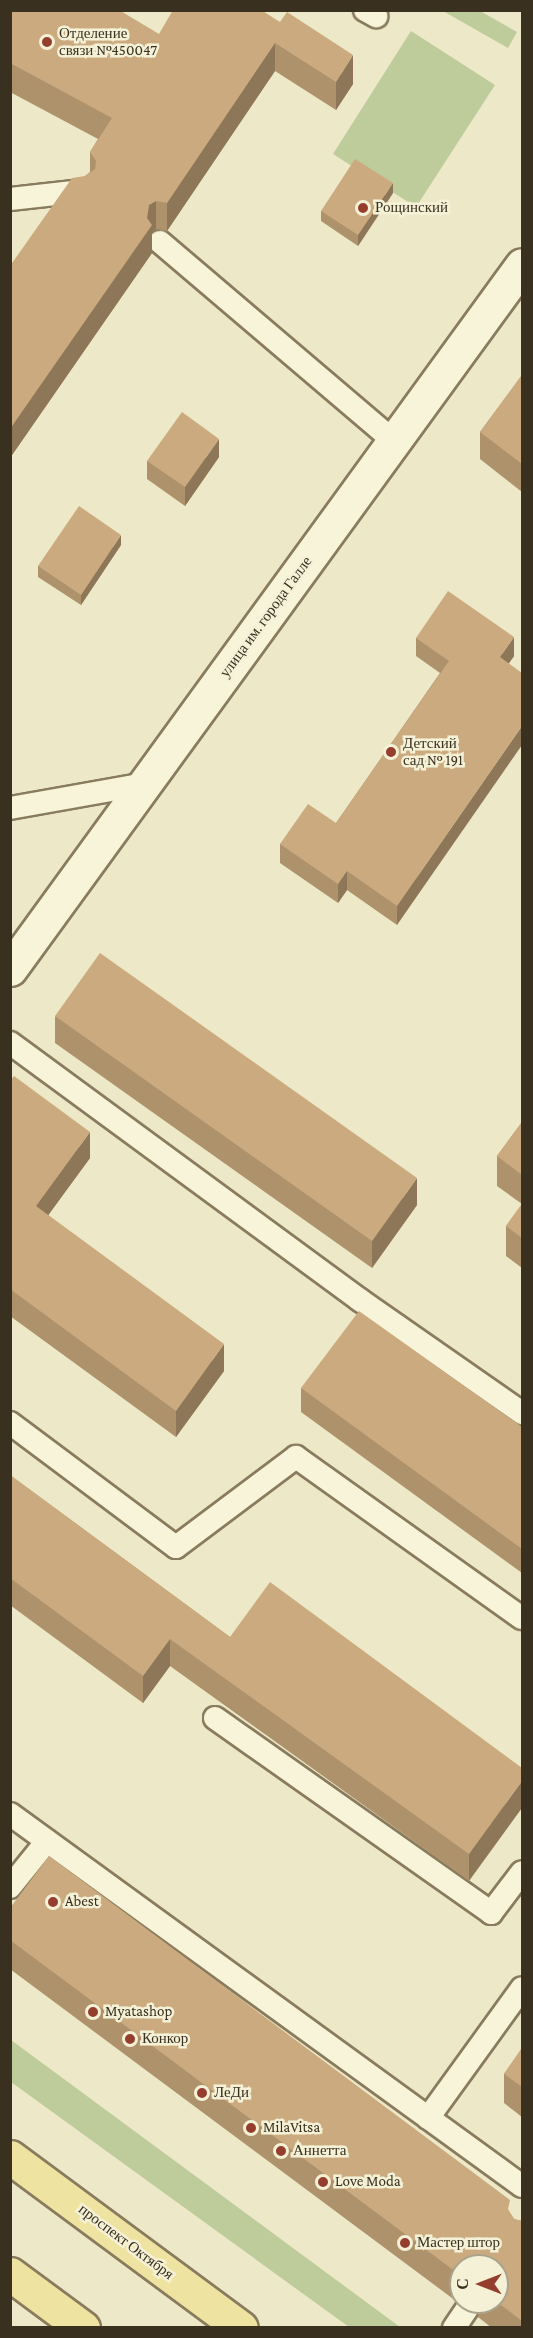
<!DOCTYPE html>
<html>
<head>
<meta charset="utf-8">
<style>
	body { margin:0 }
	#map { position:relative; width:533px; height:2338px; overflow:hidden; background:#ede8c7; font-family:"Crimson Pro",serif }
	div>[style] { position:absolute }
	.green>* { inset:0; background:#becb9b }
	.roads { filter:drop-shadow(2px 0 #897b5d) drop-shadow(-2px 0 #897b5d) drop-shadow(0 2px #897b5d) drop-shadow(0 -2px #897b5d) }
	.service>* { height:22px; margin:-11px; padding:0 11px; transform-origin:11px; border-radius:11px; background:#f8f4da }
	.secondary>* { height:33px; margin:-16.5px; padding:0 16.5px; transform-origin:16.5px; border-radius:16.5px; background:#f8f4da }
	.primary>* { height:33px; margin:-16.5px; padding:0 16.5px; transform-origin:16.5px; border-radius:16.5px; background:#efe3a1 }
	.wall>* { inset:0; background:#ae926c }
	.shaded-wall>* { inset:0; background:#8d7758 }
	.building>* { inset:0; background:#caaa7e }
	.dots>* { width:16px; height:16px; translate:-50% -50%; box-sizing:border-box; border:3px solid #f5f1d6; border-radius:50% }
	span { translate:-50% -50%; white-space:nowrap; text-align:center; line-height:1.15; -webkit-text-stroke:5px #f5f1d6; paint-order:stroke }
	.poi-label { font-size:15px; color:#393020 }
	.left { translate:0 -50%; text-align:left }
	.street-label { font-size:15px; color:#393020 }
	.frame { position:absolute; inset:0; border:12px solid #393020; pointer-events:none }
	.north { position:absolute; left:449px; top:2254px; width:60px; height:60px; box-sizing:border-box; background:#f5f1d6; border:2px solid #aaa48d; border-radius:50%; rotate:270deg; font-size:16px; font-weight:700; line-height:24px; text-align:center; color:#393020 }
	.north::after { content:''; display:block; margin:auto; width:21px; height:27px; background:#963e2e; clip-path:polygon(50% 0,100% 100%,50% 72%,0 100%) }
</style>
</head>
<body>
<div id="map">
	<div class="green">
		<i style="clip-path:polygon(443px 11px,480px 11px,517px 32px,508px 48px)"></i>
		<i style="clip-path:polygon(411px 31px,495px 85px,416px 207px,333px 154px)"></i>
		<i style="clip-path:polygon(11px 2040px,400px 2327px,349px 2327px,11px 2082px)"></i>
	</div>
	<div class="roads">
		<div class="service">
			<i style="left:365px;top:10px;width:13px;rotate:29deg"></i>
			<i style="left:10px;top:199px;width:73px;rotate:-6.3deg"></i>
			<i style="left:160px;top:242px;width:307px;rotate:40.4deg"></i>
			<i style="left:10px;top:808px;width:137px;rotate:-10.1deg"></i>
			<i style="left:10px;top:1043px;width:434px;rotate:36.3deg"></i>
			<i style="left:360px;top:1300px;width:198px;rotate:34.9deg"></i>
			<i style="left:10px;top:1423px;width:207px;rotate:36.8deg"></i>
			<i style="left:176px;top:1547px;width:150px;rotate:-36.9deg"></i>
			<i style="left:296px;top:1457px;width:277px;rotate:35.5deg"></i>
			<i style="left:215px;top:1718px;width:338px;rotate:35.2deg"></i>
			<i style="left:491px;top:1913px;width:51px;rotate:-52.9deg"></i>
			<i style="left:10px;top:1814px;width:633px;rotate:36deg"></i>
			<i style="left:10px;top:1887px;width:59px;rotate:-51.2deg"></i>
			<i style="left:428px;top:2118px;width:160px;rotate:-54.1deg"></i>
			<i style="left:454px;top:2328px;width:23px;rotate:-56deg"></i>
		</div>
		<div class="secondary">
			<i style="left:10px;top:969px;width:870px;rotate:-53.97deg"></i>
		</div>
		<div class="primary">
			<i style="left:10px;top:2157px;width:287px;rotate:36.5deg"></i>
			<i style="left:10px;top:2274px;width:91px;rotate:36.5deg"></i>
		</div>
	</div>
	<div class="wall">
		<i style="clip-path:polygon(10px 10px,159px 34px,261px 10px,353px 84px,336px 110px,275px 71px,167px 231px,156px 229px,152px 232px,152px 253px,10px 458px,10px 266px,85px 176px,90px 172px,90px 152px,98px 139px,10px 92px)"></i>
		<i style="clip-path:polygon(393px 193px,358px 246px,321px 221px,321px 211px)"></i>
		<i style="clip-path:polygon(522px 375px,522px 492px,480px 459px,480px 432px)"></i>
		<i style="clip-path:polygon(219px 457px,185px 506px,147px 479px,147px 461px)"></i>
		<i style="clip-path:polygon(121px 545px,81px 605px,38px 577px,38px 566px)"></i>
		<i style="clip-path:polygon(416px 638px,514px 656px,509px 663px,397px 925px,347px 890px,338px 903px,280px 863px,280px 844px,336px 823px,440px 673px,416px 656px)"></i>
		<i style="clip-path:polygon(55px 1016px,417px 1205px,372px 1268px,55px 1043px)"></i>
		<i style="clip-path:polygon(10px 1081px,90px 1158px,48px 1215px,224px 1371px,176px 1437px,10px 1316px)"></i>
		<i style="clip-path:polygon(522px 1122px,522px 1204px,497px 1186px,497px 1156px)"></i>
		<i style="clip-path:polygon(522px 1204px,522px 1268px,506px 1256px,506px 1226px)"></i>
		<i style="clip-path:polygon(301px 1388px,522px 1427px,522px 1573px,301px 1412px)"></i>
		<i style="clip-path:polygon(10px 1475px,230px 1637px,522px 1768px,469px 1881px,170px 1666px,143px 1703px,10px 1605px)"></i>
		<i style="clip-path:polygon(10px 1908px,510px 2213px,514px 2219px,522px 2221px,522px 2328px,492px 2328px,478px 2317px,478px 2304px,477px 2302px,497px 2302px,497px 2266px,461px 2266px,461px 2299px,456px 2301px,10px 1969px)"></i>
		<i style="clip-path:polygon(522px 2048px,522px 2117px,504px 2103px,504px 2074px)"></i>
	</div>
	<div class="shaded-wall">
		<i style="clip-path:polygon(275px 43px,275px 71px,167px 231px,167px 203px)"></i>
		<i style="clip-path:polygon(353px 55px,353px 84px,336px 110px,336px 82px)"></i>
		<i style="clip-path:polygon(393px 183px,393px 193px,358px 246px,358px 235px)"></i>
		<i style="clip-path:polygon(156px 201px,156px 229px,152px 232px,152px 253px,10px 458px,10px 429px,147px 218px,149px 205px)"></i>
		<i style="clip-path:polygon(219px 439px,219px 457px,185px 506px,185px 487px)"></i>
		<i style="clip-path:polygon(121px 535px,121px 545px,81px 605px,81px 595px)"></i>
		<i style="clip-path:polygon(514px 637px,514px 656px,500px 676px,500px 657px)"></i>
		<i style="clip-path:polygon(522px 726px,522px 745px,397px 925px,397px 906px)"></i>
		<i style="clip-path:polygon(347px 871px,347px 890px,338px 903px,338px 884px)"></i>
		<i style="clip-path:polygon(90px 1132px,90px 1158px,36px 1232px,36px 1206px)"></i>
		<i style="clip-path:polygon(417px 1178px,417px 1205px,372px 1268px,372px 1241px)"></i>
		<i style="clip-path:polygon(224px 1344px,224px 1371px,176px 1437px,176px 1411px)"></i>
		<i style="clip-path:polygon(170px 1639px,170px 1666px,143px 1703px,143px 1676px)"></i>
		<i style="clip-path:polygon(522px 1781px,522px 1808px,469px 1881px,469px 1854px)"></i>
		<i style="clip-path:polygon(461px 2269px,461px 2299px,456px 2301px,456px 2272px)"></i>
	</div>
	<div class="building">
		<i style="clip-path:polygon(10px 10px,119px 10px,159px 34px,173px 10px,261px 10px,280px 22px,287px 12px,353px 55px,336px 82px,275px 43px,167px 203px,156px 201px,149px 205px,147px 218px,152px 225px,10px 429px,10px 266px,72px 178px,85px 176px,95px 169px,96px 161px,90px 152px,112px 118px,10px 63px)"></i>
		<i style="clip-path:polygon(355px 159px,393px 183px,358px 235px,321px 211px)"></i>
		<i style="clip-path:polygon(522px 375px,522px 464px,480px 432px)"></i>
		<i style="clip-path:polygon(182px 412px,219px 439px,185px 487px,147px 461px)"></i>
		<i style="clip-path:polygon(79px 506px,121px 535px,81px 595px,38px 566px)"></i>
		<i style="clip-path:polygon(448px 591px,514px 637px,500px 657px,522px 673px,522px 726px,397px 906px,347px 871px,338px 884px,280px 844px,308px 804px,336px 823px,449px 661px,416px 638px)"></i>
		<i style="clip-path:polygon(100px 953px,417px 1178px,372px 1241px,55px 1016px)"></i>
		<i style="clip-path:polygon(14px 1076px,90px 1132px,36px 1206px,224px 1344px,176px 1411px,10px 1289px,10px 1081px)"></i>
		<i style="clip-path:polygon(522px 1122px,522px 1175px,497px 1156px)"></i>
		<i style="clip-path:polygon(522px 1204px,522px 1238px,506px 1226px)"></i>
		<i style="clip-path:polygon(359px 1311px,522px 1427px,522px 1549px,301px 1388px)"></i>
		<i style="clip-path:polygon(10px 1475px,230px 1637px,270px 1582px,522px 1768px,522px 1781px,469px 1854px,170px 1639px,143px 1676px,10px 1578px)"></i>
		<i style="clip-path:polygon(49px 1856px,510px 2200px,508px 2209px,514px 2219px,522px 2221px,522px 2321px,497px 2302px,497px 2266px,461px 2266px,461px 2269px,456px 2272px,10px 1940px,10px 1908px)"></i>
		<i style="clip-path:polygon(522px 2048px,522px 2087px,504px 2074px)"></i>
	</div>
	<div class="dots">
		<i style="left:47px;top:42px;background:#963e2e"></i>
		<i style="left:363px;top:208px;background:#963e2e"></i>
		<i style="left:391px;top:752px;background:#963e2e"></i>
		<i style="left:53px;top:1902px;background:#963e2e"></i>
		<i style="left:93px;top:2012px;background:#963e2e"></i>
		<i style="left:130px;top:2039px;background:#963e2e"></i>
		<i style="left:202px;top:2093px;background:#963e2e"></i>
		<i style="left:251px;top:2128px;background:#963e2e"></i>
		<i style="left:281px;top:2151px;background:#963e2e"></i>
		<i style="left:323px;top:2182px;background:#963e2e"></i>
		<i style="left:405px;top:2243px;background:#963e2e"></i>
	</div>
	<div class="poi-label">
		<span class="left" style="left:59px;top:42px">Отделение<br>связи №450047</span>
		<span class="left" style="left:375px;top:208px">Рощинский</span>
		<span class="left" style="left:403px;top:752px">Детский<br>сад № 191</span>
		<span class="left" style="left:65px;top:1902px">Abest</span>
		<span class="left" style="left:105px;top:2012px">Myatashop</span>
		<span class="left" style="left:142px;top:2039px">Конкор</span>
		<span class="left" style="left:214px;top:2093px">ЛеДи</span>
		<span class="left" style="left:263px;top:2128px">MilaVitsa</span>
		<span class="left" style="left:293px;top:2151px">Аннетта</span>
		<span class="left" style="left:335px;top:2182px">Love Moda</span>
		<span class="left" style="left:417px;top:2243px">Мастер штор</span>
	</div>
	<div class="street-label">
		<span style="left:266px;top:617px;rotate:-54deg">улица им. города Галле</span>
		<span style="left:126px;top:2242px;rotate:37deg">проспект Октября</span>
	</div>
	<div class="frame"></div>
	<div class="north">С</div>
</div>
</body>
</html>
